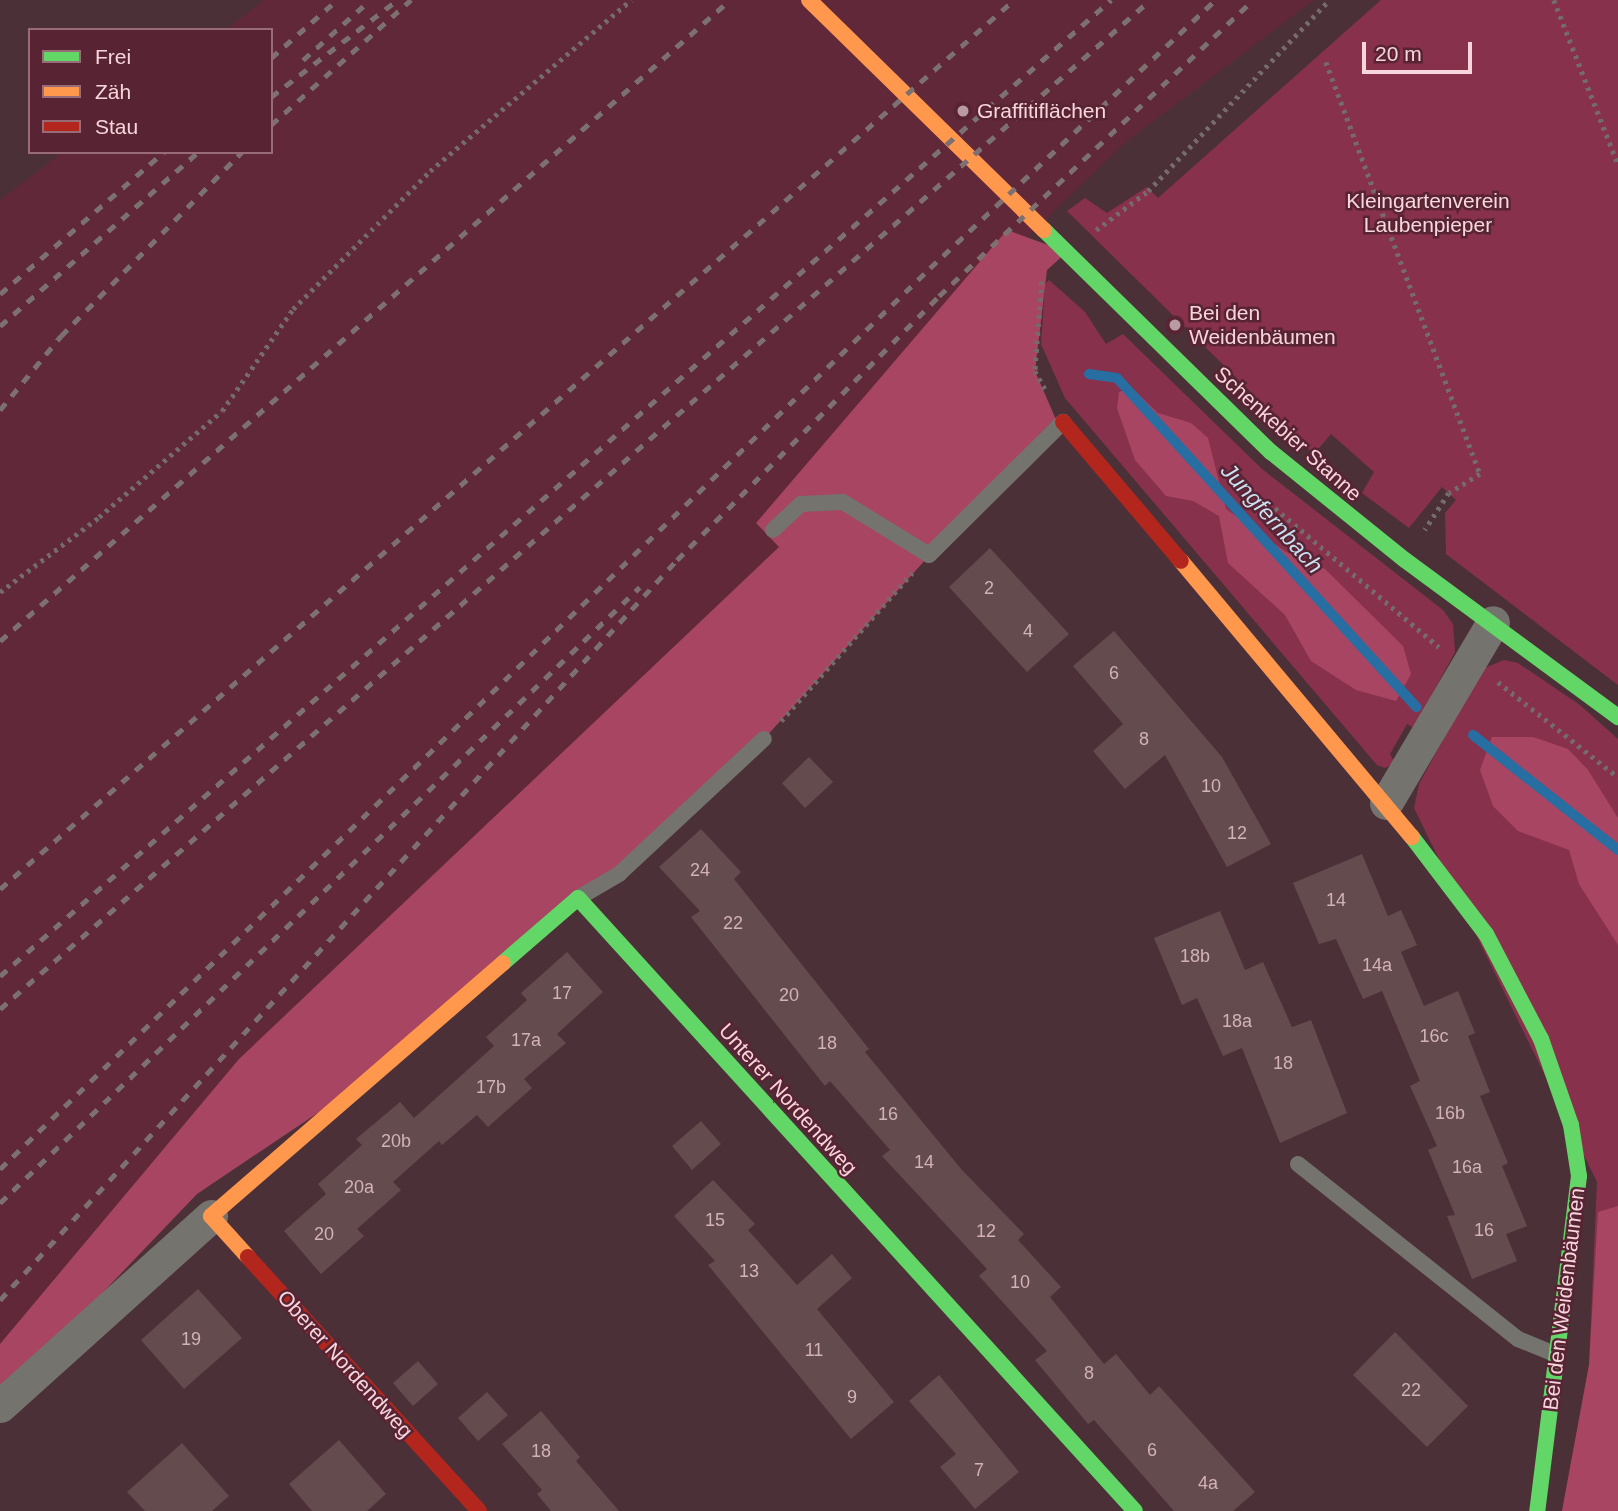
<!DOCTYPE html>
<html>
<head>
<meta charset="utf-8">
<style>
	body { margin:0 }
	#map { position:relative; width:1618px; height:1511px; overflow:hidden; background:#4c3038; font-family:Helvetica,sans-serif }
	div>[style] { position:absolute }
	.built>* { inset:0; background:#602839 }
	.green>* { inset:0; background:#88314d }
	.forest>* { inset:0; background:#a84562 }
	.stream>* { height:10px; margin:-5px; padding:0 5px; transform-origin:5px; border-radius:5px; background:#276ea2 }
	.building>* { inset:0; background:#634b4e }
	.path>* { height:4.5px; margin-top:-2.25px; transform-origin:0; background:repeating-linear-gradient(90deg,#756b6a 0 3.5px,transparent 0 8.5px) }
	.lane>* { height:16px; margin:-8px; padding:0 8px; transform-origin:8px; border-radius:8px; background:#75736d }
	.street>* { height:33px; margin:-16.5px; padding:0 16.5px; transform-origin:16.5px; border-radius:16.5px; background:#75736d }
	.fast>* { height:16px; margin:-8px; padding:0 8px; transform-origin:8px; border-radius:8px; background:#63d668 }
	.slow>* { height:16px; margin:-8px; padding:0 8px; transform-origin:8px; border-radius:8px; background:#ff974d }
	.jam>* { height:16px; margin:-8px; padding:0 8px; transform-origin:8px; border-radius:8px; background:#b3261e }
	.rail>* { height:5px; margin-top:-2.5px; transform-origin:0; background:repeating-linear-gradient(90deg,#7c7170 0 9px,transparent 0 18px) }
	.dots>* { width:19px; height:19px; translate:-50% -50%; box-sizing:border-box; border:4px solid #582433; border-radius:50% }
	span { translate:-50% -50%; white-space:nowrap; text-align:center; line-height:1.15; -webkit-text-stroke:5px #582433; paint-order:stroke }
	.number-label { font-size:18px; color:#d2b2b8 }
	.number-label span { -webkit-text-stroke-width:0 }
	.poi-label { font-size:21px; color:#f7d5dc }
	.left { translate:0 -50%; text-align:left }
	.park-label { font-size:21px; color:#f6d7dd }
	.street-label { font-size:21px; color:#f7d5dc }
	.water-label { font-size:23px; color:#c9dff2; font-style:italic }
	.legend { position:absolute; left:28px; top:28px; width:245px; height:126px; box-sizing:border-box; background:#582433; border:2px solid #986b77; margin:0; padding:9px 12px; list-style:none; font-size:21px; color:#f7d5dc }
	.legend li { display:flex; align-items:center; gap:14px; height:35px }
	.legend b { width:35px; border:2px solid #986b77 }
	.scale { position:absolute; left:1362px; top:42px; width:110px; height:32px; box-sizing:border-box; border:4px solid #f7d5dc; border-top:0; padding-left:9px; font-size:21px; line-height:24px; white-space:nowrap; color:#f7d5dc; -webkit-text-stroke:5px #582433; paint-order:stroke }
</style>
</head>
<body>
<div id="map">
	<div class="built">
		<i style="clip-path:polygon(264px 0,1314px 0,1126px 142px,945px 316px,757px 523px,779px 547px,239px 1059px,0 1344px,0 200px,63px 152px,271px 152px,271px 30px,225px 30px)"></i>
	</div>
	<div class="green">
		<i style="clip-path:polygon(1381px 0,1618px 0,1618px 685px,1446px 554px,1445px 513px,1456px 500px,1442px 487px,1409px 528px,1362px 493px,1374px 472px,1331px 434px,1314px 454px,1067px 211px,1085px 198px,1107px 213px,1147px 187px,1158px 198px)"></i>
		<i style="clip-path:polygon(1049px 280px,1085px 312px,1106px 344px,1123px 334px,1262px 469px,1443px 610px,1453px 624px,1455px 652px,1414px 728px,1407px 724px,1390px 754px,1395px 763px,1385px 768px,1377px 765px,1065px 398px,1041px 344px,1045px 284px)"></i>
		<i style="clip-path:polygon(1504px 660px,1518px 663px,1580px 705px,1618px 739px,1618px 1511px,1562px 1511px,1589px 1365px,1597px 1182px,1414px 808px,1419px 784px,1482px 669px)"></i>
	</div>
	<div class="forest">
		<i style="clip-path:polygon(1007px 230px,1067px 252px,1047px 270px,1035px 371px,1057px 422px,963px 518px,764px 739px,392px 1063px,197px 1194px,0 1400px,0 1344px,239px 1059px,779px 547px,756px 523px)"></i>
		<i style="clip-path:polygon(1131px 387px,1158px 413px,1191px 423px,1208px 438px,1226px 509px,1286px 552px,1325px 569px,1403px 646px,1411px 674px,1396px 701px,1356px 690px,1311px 661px,1285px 615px,1228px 563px,1219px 516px,1193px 501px,1166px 496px,1135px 460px,1117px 408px,1119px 392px)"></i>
		<i style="clip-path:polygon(1492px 737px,1533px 737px,1568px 749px,1588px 770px,1618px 818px,1618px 945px,1579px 884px,1569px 850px,1518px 831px,1493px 806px,1480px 770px)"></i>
		<i style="clip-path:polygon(1618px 1206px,1618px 1511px,1562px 1511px,1589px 1365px,1598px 1212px)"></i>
	</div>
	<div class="stream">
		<i style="left:1089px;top:374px;width:28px;rotate:8deg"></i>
		<i style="left:1117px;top:378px;width:445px;rotate:47.7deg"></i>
		<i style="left:1473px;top:735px;width:185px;rotate:38.4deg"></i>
	</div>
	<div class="building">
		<i style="clip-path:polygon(990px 548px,1069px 634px,1027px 672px,949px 587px)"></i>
		<i style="clip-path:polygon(1114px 631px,1222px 757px,1271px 844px,1227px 867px,1165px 755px,1125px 789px,1093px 751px,1123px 724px,1073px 666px)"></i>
		<i style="clip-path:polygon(809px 757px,833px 782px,805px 808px,782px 783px)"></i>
		<i style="clip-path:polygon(701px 829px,741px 872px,734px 879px,869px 1049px,865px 1052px,962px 1170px,1024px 1234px,1018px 1240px,1061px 1287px,1050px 1297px,1104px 1364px,1116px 1354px,1150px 1395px,1159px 1386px,1255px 1492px,1233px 1511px,1174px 1511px,1094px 1420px,1088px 1424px,1035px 1360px,1047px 1351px,979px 1276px,987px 1269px,882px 1156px,890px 1150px,830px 1081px,825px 1086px,691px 917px,700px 911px,659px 867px)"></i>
		<i style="clip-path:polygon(1362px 854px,1388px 916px,1401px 910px,1417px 945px,1401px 952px,1424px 1006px,1458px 991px,1475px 1033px,1468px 1036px,1490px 1092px,1480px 1096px,1508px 1163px,1502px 1166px,1527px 1226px,1506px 1234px,1517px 1261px,1472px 1279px,1447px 1216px,1455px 1215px,1428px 1150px,1437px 1146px,1410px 1086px,1420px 1081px,1382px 991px,1363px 999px,1336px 939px,1319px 944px,1293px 883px)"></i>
		<i style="clip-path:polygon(1220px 911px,1245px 970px,1263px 962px,1292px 1027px,1311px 1020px,1347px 1113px,1280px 1143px,1242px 1048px,1223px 1056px,1197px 998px,1182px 1005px,1154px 938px)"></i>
		<i style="clip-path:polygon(567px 952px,603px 992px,557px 1034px,566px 1043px,524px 1079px,532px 1088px,488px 1127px,477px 1115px,442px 1145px,439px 1141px,393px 1182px,401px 1190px,357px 1229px,364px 1236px,321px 1274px,284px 1231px,326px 1194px,318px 1184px,362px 1145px,356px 1139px,400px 1102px,414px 1118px,494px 1046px,486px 1037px,527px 1000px,521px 993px)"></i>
		<i style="clip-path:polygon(701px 1121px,721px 1144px,692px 1170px,672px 1146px)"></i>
		<i style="clip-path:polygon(713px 1180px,755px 1224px,748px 1230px,797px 1285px,832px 1254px,852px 1278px,817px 1309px,894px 1402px,851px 1439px,708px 1265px,715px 1261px,674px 1216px)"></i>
		<i style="clip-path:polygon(198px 1289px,242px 1338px,184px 1389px,141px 1340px)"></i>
		<i style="clip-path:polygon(1395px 1332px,1468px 1406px,1427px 1447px,1353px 1375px)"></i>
		<i style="clip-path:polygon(418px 1361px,438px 1384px,413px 1406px,393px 1383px)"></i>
		<i style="clip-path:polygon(939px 1375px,1019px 1472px,975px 1509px,940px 1467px,956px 1454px,909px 1401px)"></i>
		<i style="clip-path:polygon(487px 1392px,508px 1415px,478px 1441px,458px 1418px)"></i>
		<i style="clip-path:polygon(541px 1411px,580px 1457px,576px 1461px,619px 1511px,551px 1511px,537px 1494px,542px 1490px,502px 1444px)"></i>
		<i style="clip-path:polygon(339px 1440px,386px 1494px,367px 1511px,312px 1511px,289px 1484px)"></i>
		<i style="clip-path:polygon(182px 1443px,229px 1496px,212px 1511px,145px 1511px,127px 1492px)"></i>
	</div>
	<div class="path">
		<i style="left:1554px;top:0;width:176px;rotate:68.7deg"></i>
		<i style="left:1326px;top:62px;width:440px;rotate:69.5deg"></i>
		<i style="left:1480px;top:474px;width:36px;rotate:148deg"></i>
		<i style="left:1449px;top:493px;width:44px;rotate:123deg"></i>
		<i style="left:1096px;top:230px;width:65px;rotate:-36.9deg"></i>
		<i style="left:1148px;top:191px;width:263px;rotate:-46.5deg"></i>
		<i style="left:1042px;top:281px;width:90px;rotate:94.4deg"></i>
		<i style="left:1035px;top:371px;width:23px;rotate:61deg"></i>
		<i style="left:1275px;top:508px;width:215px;rotate:40.3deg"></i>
		<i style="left:0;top:592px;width:124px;rotate:-37.1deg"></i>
		<i style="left:99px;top:517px;width:162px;rotate:-40.8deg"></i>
		<i style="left:222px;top:411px;width:124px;rotate:-55.2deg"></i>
		<i style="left:293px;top:309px;width:194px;rotate:-45.2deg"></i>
		<i style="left:430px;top:171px;width:264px;rotate:-40.4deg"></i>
		<i style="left:1498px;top:682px;width:153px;rotate:38.4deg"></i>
		<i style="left:781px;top:721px;width:198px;rotate:-48.5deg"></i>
	</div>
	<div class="lane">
		<i style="left:773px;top:530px;width:38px;rotate:-43deg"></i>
		<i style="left:801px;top:504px;width:42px;rotate:-2.7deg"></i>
		<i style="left:843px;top:502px;width:101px;rotate:31.6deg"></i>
		<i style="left:929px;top:555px;width:189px;rotate:-44.8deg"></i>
		<i style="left:578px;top:898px;width:48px;rotate:-30.3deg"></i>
		<i style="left:619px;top:874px;width:198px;rotate:-43deg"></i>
		<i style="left:1298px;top:1164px;width:281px;rotate:38.5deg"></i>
		<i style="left:1518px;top:1339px;width:42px;rotate:22.3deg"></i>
	</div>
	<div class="street">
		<i style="left:1386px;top:803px;width:210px;rotate:-59.4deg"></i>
		<i style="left:0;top:1406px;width:284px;rotate:-42deg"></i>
	</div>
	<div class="fast">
		<i style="left:1044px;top:230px;width:318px;rotate:44.4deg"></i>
		<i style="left:1271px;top:452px;width:172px;rotate:38.9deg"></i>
		<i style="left:1405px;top:560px;width:265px;rotate:36.4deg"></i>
		<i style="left:1412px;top:837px;width:122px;rotate:52.7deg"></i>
		<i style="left:1486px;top:934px;width:119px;rotate:62.4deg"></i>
		<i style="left:1541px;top:1039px;width:91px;rotate:70.8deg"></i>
		<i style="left:1571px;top:1125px;width:52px;rotate:81.1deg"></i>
		<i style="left:1579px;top:1176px;width:338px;rotate:97.1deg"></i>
		<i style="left:503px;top:963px;width:99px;rotate:-40.9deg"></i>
		<i style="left:578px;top:898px;width:828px;rotate:47.74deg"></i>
	</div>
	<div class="slow">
		<i style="left:809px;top:0;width:329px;rotate:44.4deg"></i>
		<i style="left:1181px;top:561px;width:360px;rotate:50.1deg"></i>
		<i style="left:248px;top:1257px;width:55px;rotate:-132.1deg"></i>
		<i style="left:211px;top:1216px;width:386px;rotate:-40.9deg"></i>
	</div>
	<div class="jam">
		<i style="left:1063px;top:422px;width:182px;rotate:49.7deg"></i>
		<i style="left:248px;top:1257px;width:343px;rotate:47.7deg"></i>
	</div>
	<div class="rail">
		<i style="left:271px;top:58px;width:88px;rotate:-41.3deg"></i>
		<i style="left:303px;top:60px;width:90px;rotate:-41.8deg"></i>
		<i style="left:271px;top:97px;width:156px;rotate:-37.5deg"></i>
		<i style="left:271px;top:125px;width:188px;rotate:-41.8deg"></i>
		<i style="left:0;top:294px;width:217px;rotate:-40.9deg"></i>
		<i style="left:0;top:326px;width:264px;rotate:-41.3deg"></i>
		<i style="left:0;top:410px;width:96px;rotate:-50.5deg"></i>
		<i style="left:61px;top:336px;width:258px;rotate:-45.5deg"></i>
		<i style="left:0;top:641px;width:971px;rotate:-41.29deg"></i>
		<i style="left:0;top:889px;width:1349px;rotate:-41.24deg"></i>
		<i style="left:0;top:976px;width:1479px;rotate:-41.3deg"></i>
		<i style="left:0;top:1009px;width:1530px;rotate:-41.26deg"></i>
		<i style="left:0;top:1169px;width:1295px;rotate:-44.09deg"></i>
		<i style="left:930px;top:268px;width:391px;rotate:-43.2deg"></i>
		<i style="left:0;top:1203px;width:888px;rotate:-43.91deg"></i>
		<i style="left:0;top:1300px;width:1003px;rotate:-47.55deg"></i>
		<i style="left:677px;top:560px;width:372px;rotate:-45.2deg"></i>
		<i style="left:939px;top:296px;width:432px;rotate:-43.3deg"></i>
	</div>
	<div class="dots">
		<i style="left:963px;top:111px;background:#bb9ba3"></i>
		<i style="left:1175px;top:325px;background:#bb9ba3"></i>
	</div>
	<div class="number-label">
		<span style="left:989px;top:588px">2</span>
		<span style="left:1028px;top:631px">4</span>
		<span style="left:1114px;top:673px">6</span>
		<span style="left:1144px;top:739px">8</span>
		<span style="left:1211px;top:786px">10</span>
		<span style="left:1237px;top:833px">12</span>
		<span style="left:700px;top:870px">24</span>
		<span style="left:1336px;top:900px">14</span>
		<span style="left:733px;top:923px">22</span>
		<span style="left:1195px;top:956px">18b</span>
		<span style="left:1377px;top:965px">14a</span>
		<span style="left:562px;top:993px">17</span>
		<span style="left:789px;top:995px">20</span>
		<span style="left:1237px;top:1021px">18a</span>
		<span style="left:1434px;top:1036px">16c</span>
		<span style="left:526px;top:1040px">17a</span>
		<span style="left:827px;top:1043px">18</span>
		<span style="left:1283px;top:1063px">18</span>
		<span style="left:491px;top:1087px">17b</span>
		<span style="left:1450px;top:1113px">16b</span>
		<span style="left:888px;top:1114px">16</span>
		<span style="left:396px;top:1141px">20b</span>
		<span style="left:924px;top:1162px">14</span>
		<span style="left:1467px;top:1167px">16a</span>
		<span style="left:359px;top:1187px">20a</span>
		<span style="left:715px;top:1220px">15</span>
		<span style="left:1484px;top:1230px">16</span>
		<span style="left:986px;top:1231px">12</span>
		<span style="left:324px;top:1234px">20</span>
		<span style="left:749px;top:1271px">13</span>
		<span style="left:1020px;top:1282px">10</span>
		<span style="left:191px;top:1339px">19</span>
		<span style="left:814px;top:1350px">11</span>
		<span style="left:1089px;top:1373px">8</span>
		<span style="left:1411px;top:1390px">22</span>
		<span style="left:852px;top:1397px">9</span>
		<span style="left:1152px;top:1450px">6</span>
		<span style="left:541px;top:1451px">18</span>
		<span style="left:979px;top:1470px">7</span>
		<span style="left:1208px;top:1483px">4a</span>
	</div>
	<div class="poi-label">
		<span class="left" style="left:977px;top:111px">Graffitiflächen</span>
		<span class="left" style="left:1189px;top:325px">Bei den<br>Weidenbäumen</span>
	</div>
	<div class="park-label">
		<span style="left:1428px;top:213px">Kleingartenverein<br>Laubenpieper</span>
	</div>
	<div class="street-label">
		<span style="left:1288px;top:434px;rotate:42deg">Schenkebier Stanne</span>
		<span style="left:788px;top:1099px;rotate:48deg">Unterer Nordendweg</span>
		<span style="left:1564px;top:1299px;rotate:-83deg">Bei den Weidenbäumen</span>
		<span style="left:345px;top:1364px;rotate:48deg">Oberer Nordendweg</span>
	</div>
	<div class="water-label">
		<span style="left:1272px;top:518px;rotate:48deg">Jungfernbach</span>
	</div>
	<ul class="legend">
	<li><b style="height:9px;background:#63d668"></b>Frei</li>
	<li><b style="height:9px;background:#ff974d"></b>Zäh</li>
	<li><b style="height:9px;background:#b3261e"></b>Stau</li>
	</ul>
	<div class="scale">20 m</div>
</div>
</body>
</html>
